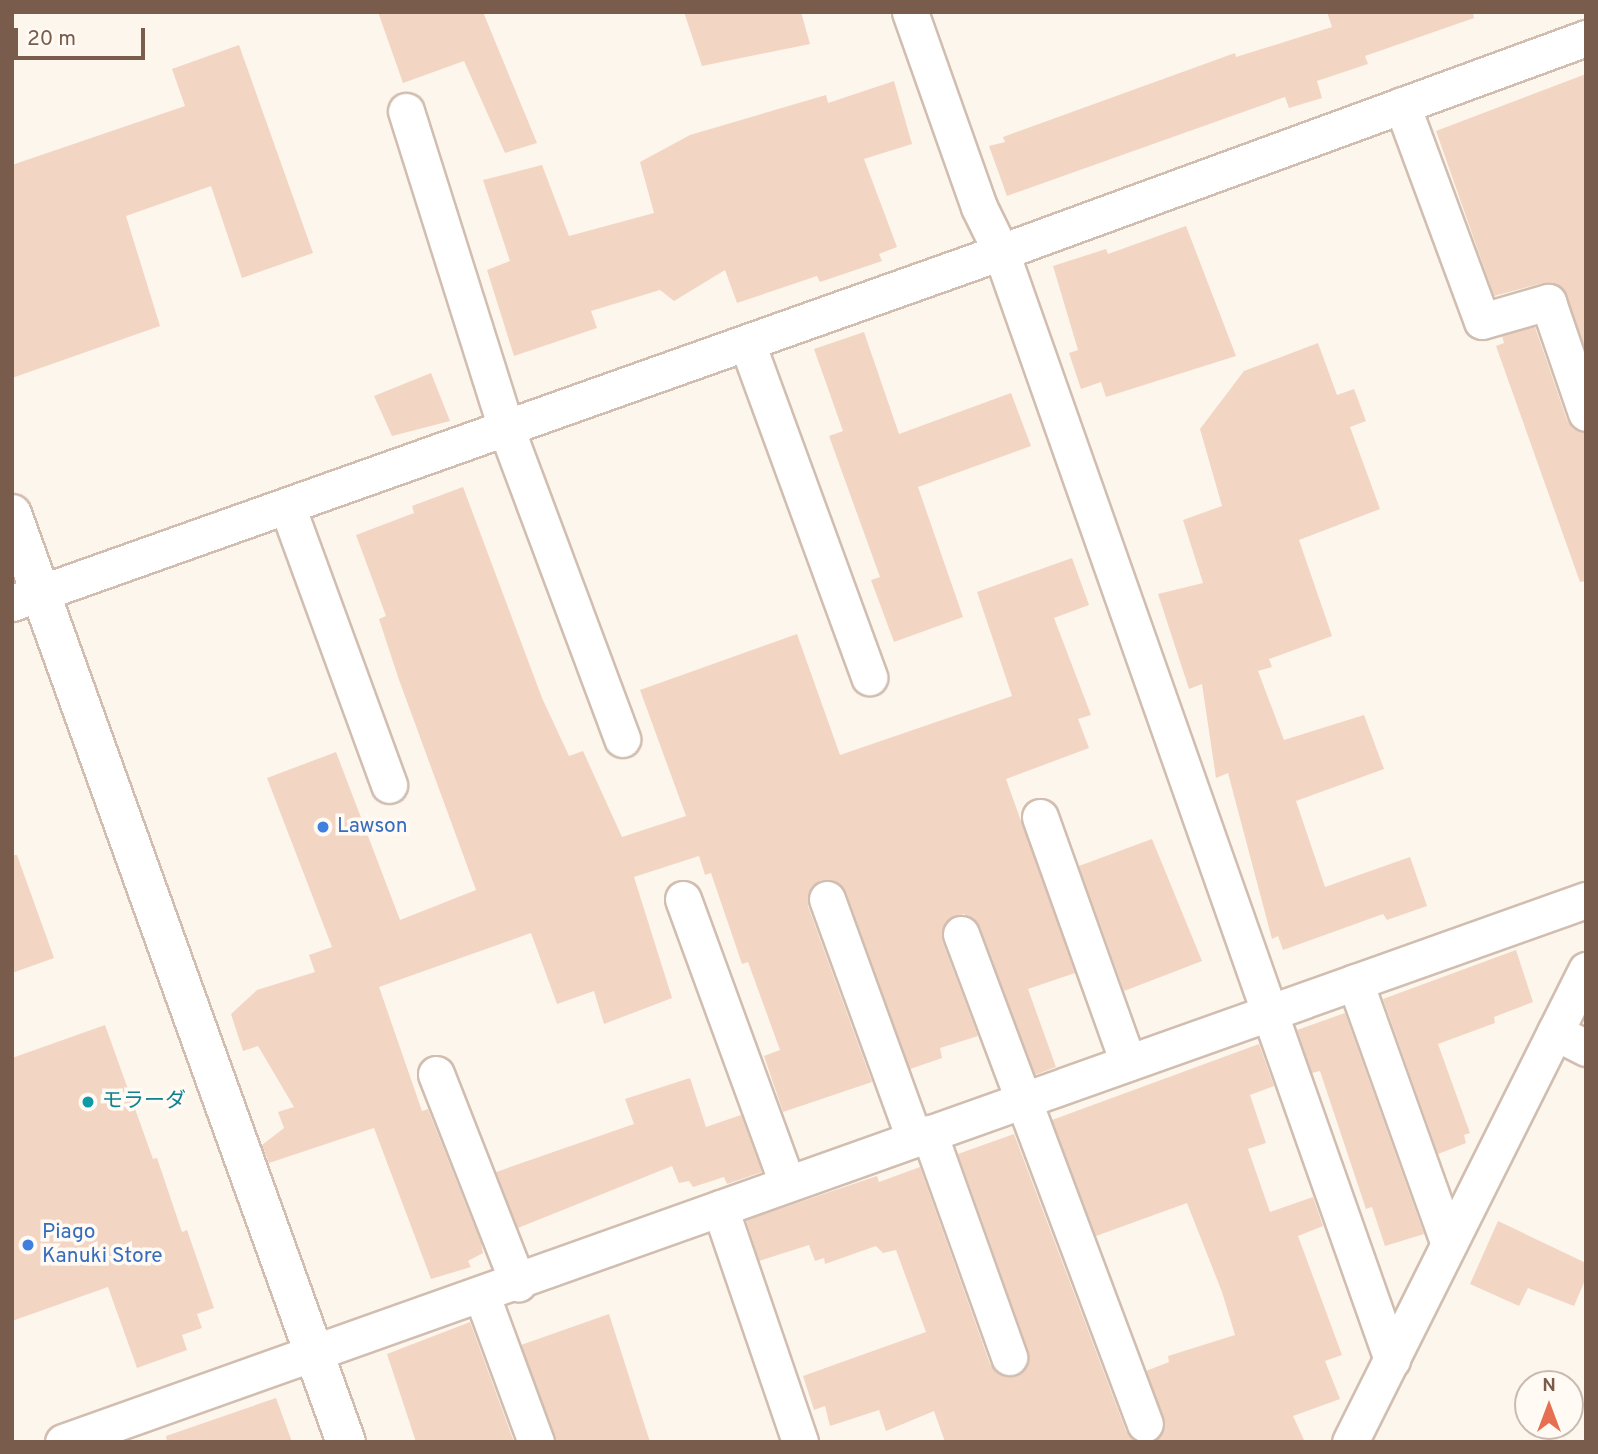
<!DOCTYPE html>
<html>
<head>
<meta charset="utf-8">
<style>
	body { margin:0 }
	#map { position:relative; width:1598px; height:1454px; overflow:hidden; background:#fdf6ec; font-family:Overpass,"Noto Sans JP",sans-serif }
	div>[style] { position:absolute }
	.building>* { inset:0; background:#f3d5c3 }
	.roads { filter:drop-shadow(2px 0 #d1beb0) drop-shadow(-2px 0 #d1beb0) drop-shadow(0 2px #d1beb0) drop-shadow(0 -2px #d1beb0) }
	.street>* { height:35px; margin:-17.5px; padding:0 17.5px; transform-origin:17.5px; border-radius:17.5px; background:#fff }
	.secondary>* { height:38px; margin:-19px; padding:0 19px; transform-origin:19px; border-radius:19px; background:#fff }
	.dots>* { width:19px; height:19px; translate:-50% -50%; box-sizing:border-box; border:4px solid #fffaf3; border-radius:50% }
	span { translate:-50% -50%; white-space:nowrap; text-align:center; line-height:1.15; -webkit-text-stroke:7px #fffaf3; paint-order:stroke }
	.shop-label { font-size:21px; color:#366cbe }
	.left { translate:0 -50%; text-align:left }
	.culture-label { font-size:21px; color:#0d838f }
	.frame { position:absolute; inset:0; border:14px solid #7a5c4d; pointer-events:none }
	.north { position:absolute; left:1514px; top:1370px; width:70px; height:70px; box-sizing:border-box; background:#fffaf3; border:2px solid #cabbb1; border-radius:50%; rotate:0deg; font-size:19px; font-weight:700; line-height:28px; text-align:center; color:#7a5c4d }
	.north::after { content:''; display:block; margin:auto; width:24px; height:32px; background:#e76f51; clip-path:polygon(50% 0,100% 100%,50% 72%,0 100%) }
	.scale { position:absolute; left:14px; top:28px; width:131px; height:32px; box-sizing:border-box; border:4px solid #7a5c4d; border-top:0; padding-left:9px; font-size:21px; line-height:24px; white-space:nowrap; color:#7a5c4d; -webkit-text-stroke:5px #fffaf3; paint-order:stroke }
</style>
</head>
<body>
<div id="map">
	<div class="building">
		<i style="clip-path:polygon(378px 12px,483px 12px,537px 143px,505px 153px,464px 61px,403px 83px)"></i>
		<i style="clip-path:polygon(684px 12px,801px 12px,810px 44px,702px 66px)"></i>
		<i style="clip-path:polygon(1327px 12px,1473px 12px,1474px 18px,1365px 56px,1368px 64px,1317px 81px,1322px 98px,1289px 108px,1285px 97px,1007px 196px,989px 146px,1005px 142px,1003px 137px,1235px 53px,1236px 57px,1332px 27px)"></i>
		<i style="clip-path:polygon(239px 45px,313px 253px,242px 278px,211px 186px,126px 216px,160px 326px,12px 378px,12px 165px,185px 106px,172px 69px)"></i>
		<i style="clip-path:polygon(1586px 74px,1586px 350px,1561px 287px,1543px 283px,1494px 296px,1436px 131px)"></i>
		<i style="clip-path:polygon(894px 81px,912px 144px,864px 159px,897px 247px,879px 254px,882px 261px,820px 282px,817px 276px,737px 303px,725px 270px,674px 301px,660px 290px,591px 311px,597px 328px,514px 356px,487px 270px,510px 261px,483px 180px,542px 165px,569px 236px,654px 213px,640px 162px,690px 135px,826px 95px,828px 103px)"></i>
		<i style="clip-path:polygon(1186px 226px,1236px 356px,1106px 397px,1101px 382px,1081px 389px,1069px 353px,1078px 350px,1053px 266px,1106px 249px,1108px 254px)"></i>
		<i style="clip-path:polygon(1535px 327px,1567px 420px,1573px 429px,1586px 433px,1586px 581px,1580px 582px,1496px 346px,1504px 343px,1502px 336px)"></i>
		<i style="clip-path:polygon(864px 332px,899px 434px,1011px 393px,1031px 446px,918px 487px,963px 617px,894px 642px,871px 580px,880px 577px,829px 436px,843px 431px,814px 349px)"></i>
		<i style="clip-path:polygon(1318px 343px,1337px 395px,1354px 389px,1366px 421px,1350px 427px,1380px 509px,1299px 540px,1332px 636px,1269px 659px,1272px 667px,1258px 671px,1284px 740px,1364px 715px,1384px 769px,1296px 801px,1325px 887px,1410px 857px,1427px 906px,1387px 920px,1383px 914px,1283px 950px,1278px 936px,1272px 939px,1228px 773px,1216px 778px,1202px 684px,1189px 689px,1158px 594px,1203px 583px,1183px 520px,1222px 506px,1200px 429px,1244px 371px)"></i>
		<i style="clip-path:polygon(431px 373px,450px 421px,392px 436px,374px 396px)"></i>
		<i style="clip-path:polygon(463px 487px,542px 698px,569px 756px,583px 751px,622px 837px,686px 816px,640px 690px,797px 634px,840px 755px,1012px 696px,977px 592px,1072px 558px,1089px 605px,1054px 618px,1091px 715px,1078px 719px,1089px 748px,1006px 779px,1075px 973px,1028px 989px,1056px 1067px,1035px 1075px,980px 927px,964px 914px,946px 921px,942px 940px,978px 1036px,940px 1048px,942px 1058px,910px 1069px,846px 892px,839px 883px,821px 880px,811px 887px,808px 906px,872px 1082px,783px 1112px,764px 1056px,780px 1050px,748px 962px,742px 964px,711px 873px,705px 875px,699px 856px,634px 877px,672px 998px,604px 1024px,594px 991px,557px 1004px,531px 933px,379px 987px,422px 1111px,428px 1109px,481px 1243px,483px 1253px,468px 1261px,471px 1267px,431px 1279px,374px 1128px,269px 1163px,262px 1145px,284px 1128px,278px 1112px,294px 1107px,258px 1046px,243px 1051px,231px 1014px,257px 990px,315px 972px,309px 955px,332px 947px,267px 778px,336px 752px,400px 920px,476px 890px,398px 677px,379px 619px,386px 616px,356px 535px,414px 513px,412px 506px)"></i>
		<i style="clip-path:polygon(1152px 839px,1202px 961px,1124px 991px,1079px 866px)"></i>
		<i style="clip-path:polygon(12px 855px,17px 855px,54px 958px,12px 973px)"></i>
		<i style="clip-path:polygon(1516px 950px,1533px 1002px,1494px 1017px,1495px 1023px,1438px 1044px,1470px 1133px,1464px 1135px,1466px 1143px,1438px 1154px,1383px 999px)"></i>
		<i style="clip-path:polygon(1345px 1013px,1424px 1234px,1385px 1246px,1372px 1207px,1366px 1209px,1320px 1071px,1312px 1073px,1297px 1030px)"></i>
		<i style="clip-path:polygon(105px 1025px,153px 1159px,157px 1158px,182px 1232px,187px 1230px,214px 1308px,197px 1314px,202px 1328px,182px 1335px,187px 1350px,137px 1368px,108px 1287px,12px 1321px,12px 1058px)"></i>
		<i style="clip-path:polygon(1259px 1044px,1274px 1086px,1250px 1095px,1266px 1143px,1248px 1149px,1270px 1212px,1313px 1197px,1323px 1226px,1298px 1236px,1342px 1355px,1325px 1361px,1340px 1399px,1293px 1416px,1305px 1442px,1154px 1442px,1165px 1428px,1164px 1418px,1146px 1371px,1169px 1362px,1168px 1356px,1235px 1335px,1222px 1292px,1187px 1203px,1096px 1236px,1052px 1120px)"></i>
		<i style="clip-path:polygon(690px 1078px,706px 1127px,741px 1115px,762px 1172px,727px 1184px,724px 1177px,693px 1187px,689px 1181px,679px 1183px,672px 1166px,518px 1228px,496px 1172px,634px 1124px,625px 1099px)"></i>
		<i style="clip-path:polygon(1014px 1134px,1126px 1431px,1137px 1442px,945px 1442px,934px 1411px,886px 1431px,879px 1410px,830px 1426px,825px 1406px,814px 1410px,803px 1376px,926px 1332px,896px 1250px,883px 1253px,876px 1246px,825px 1264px,824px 1258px,815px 1261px,809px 1245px,759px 1261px,746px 1220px,877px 1176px,879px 1182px,920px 1167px,990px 1364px,997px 1373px,1015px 1376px,1025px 1369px,1028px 1350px,958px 1154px)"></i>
		<i style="clip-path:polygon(1498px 1221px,1586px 1263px,1586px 1278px,1574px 1306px,1528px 1288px,1519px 1306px,1470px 1284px)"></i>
		<i style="clip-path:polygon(609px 1314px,650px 1442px,556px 1442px,521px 1345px)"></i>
		<i style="clip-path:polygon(470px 1322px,514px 1442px,416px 1442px,387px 1354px)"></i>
		<i style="clip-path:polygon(276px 1398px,292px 1442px,167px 1442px,166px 1436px)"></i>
	</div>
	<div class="roads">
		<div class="street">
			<i style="left:910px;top:12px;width:207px;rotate:70.5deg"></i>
			<i style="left:979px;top:207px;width:50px;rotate:63.9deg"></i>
			<i style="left:1001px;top:252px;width:1175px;rotate:70.56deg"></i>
			<i style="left:1402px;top:105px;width:230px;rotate:69.7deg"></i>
			<i style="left:1482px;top:321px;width:69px;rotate:-16.1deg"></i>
			<i style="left:1548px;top:302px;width:117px;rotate:71.1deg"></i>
			<i style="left:406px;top:111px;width:332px;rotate:72.5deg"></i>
			<i style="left:506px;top:428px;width:332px;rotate:69.5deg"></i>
			<i style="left:747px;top:343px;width:356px;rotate:69.9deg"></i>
			<i style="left:287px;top:506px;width:297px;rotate:69.9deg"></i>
			<i style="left:12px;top:603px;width:1049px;rotate:-19.54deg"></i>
			<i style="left:1001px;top:252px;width:623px;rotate:-20.09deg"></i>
			<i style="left:1040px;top:817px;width:261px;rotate:70.3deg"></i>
			<i style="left:683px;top:899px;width:302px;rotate:69.9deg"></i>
			<i style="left:827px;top:899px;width:254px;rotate:70deg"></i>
			<i style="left:961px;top:934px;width:523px;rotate:69.42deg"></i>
			<i style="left:1355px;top:982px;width:278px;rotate:70.3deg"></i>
			<i style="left:1555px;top:1032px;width:35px;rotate:27deg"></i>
			<i style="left:436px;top:1074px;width:225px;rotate:68.6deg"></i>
			<i style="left:929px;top:1133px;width:238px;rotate:70.3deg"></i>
			<i style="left:720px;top:1208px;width:247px;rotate:71.1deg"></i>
			<i style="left:482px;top:1296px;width:156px;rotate:69.7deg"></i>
			<i style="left:63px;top:1442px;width:1617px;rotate:-19.59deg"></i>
			<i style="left:1350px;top:1442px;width:528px;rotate:-63.43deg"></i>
		</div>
		<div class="secondary">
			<i style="left:12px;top:514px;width:986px;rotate:70.21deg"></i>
		</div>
	</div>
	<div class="dots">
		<i style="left:323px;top:827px;background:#3f7fe0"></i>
		<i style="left:88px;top:1102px;background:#0f9aa8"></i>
		<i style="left:28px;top:1245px;background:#3f7fe0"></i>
	</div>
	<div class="shop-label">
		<span class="left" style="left:337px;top:827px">Lawson</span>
		<span class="left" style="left:42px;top:1245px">Piago<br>Kanuki Store</span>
	</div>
	<div class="culture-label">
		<span class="left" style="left:102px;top:1102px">モラーダ</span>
	</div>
	<div class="frame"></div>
	<div class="north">N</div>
	<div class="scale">20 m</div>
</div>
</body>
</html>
